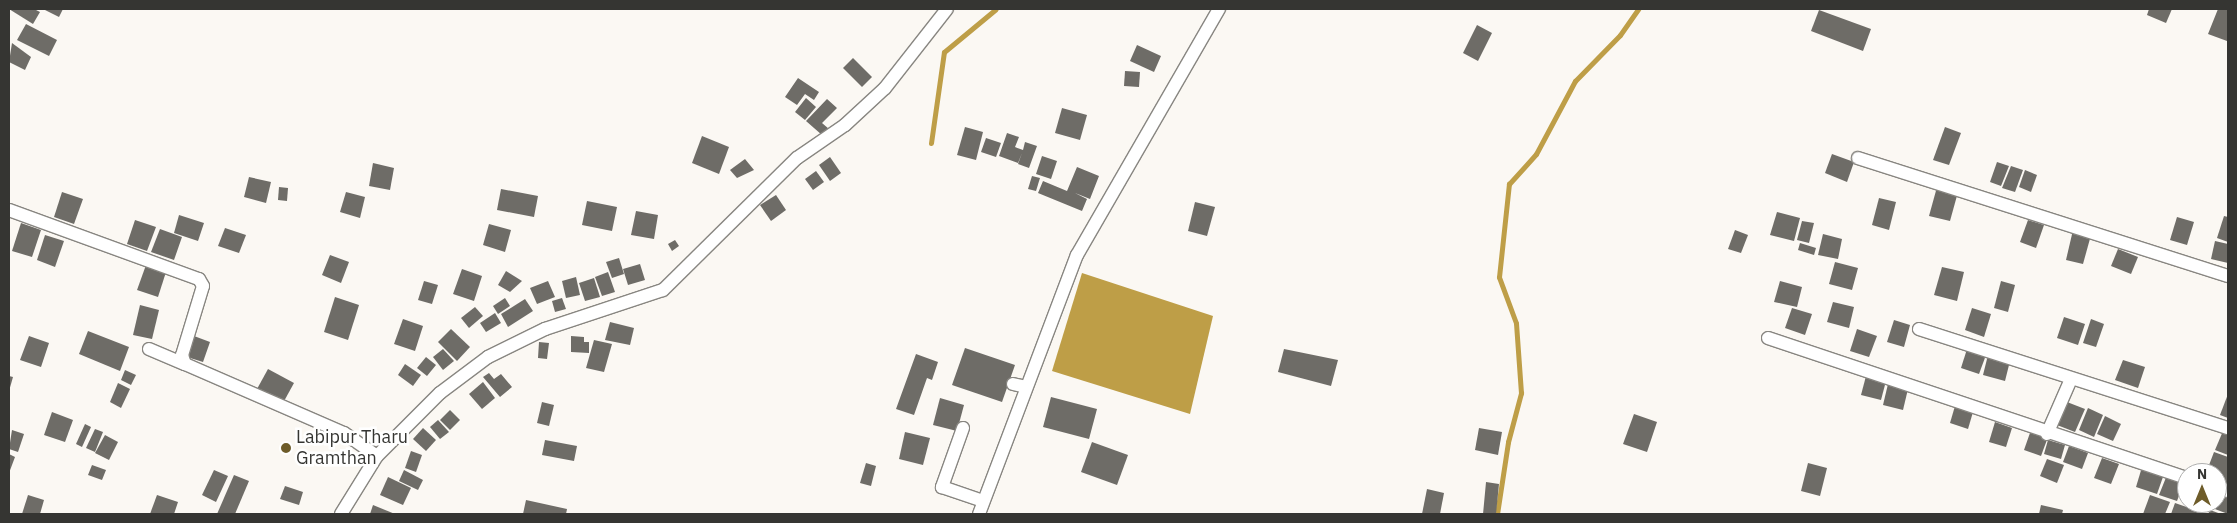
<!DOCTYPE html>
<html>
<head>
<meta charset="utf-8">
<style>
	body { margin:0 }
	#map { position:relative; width:2237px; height:523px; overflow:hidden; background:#fbf8f3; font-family:"IBM Plex Sans",sans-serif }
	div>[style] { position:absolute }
	.water>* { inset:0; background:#be9e47 }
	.stream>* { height:5px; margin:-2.5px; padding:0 2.5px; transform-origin:2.5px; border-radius:2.5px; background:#be9e47 }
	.building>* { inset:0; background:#6e6c67 }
	.roads { filter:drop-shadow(1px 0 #888681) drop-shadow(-1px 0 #888681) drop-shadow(0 1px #888681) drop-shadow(0 -1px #888681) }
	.minor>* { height:12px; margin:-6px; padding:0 6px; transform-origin:6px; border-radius:6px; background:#fff }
	.dots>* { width:14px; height:14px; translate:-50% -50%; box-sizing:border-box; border:2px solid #fff; border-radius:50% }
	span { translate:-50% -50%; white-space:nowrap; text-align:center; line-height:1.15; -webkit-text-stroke:5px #fff; paint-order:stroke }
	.poi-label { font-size:18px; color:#353532 }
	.left { translate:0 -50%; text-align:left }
	.frame { position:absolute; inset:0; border:10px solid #353532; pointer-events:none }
	.north { position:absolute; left:2177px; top:463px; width:50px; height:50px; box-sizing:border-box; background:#fff; border:1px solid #aeaead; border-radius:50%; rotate:0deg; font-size:14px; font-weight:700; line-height:20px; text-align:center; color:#353532 }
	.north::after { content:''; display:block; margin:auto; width:18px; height:22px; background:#6e5c2a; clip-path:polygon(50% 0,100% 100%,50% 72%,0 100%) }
</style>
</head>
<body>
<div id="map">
	<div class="water">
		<i style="clip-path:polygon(1082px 273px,1213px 316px,1190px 414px,1052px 371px)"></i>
	</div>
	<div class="stream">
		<i style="left:931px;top:143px;width:92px;rotate:-81.9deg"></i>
		<i style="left:944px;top:52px;width:67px;rotate:-39.6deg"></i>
		<i style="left:1497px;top:514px;width:73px;rotate:-81.3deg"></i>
		<i style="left:1508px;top:442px;width:51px;rotate:-75.1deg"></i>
		<i style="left:1521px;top:393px;width:70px;rotate:-94.1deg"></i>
		<i style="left:1516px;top:323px;width:49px;rotate:-110.3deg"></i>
		<i style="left:1499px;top:277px;width:94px;rotate:-83.9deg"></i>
		<i style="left:1509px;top:184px;width:40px;rotate:-48deg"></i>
		<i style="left:1536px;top:154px;width:83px;rotate:-61.9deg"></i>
		<i style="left:1575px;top:81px;width:64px;rotate:-45.6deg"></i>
		<i style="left:1620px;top:35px;width:32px;rotate:-55deg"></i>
	</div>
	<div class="building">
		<i style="clip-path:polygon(9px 9px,34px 9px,40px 12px,33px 24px)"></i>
		<i style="clip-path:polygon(43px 9px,63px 9px,59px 17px)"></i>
		<i style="clip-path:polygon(2149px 9px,2172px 9px,2166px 23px,2147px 15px)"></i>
		<i style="clip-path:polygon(2218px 9px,2228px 9px,2227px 41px,2208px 34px)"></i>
		<i style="clip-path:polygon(1819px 10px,1871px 29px,1863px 51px,1811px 31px)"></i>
		<i style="clip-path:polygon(26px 24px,57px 40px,49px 56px,17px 40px)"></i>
		<i style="clip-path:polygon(1477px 25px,1492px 33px,1478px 61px,1463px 53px)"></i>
		<i style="clip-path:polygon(12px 43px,31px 57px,25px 70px,9px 62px)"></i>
		<i style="clip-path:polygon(1137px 45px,1161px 56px,1154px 72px,1130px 61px)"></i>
		<i style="clip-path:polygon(853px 58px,872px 77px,862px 87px,843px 68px)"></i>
		<i style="clip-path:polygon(1125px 71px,1140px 72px,1139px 87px,1124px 86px)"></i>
		<i style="clip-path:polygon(798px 78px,819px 92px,814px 100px,805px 94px,797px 105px,785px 97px)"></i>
		<i style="clip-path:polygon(806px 98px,816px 107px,805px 120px,795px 112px)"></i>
		<i style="clip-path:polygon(827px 99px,837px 108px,822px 123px,829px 129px,822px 135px,806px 121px)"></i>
		<i style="clip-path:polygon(1062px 108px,1087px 115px,1080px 140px,1055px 133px)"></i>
		<i style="clip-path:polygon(965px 127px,983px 132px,976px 160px,957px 155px)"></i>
		<i style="clip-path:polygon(1945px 127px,1961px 133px,1949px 165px,1933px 160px)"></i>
		<i style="clip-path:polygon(1007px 133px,1019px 137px,1015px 147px,1023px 150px,1025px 142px,1037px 146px,1029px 168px,1018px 164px,1022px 153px,1018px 163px,999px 156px)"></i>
		<i style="clip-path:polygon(702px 136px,729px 147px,719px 174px,692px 163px)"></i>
		<i style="clip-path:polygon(986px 138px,1001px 143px,996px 157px,981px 152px)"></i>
		<i style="clip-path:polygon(1832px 154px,1854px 162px,1847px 182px,1825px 173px)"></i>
		<i style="clip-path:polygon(1042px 156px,1057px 161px,1051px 179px,1036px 174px)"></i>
		<i style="clip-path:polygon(830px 157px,841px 173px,830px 181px,819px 165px)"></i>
		<i style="clip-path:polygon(745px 159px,754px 170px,737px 178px,730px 170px)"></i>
		<i style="clip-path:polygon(1997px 162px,2009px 166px,2001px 186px,1990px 182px)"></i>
		<i style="clip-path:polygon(373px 163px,394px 168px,390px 190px,369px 186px)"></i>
		<i style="clip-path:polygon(2011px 166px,2023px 170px,2015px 192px,2002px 188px)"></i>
		<i style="clip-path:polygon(1077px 167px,1099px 176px,1090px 199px,1075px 193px,1087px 199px,1082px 211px,1038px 193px,1043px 181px,1067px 191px)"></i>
		<i style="clip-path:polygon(2025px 170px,2037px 175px,2031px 192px,2019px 187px)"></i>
		<i style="clip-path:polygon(816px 171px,824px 182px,813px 190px,805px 179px)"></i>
		<i style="clip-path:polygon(1032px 176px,1040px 178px,1036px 191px,1028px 189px)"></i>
		<i style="clip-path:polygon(249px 177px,271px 182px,266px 203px,244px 197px)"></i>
		<i style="clip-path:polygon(279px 187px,288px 188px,287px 201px,278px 200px)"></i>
		<i style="clip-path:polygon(1937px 187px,1958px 192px,1950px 221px,1929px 216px)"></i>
		<i style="clip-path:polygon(501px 189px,538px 196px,534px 217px,497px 210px)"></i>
		<i style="clip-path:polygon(62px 192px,83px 199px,74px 224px,54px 217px)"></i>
		<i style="clip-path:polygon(346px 192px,365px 197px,360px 218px,340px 212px)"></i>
		<i style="clip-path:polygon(776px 195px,786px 210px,771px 221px,760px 205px)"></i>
		<i style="clip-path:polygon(1879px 198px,1896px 202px,1889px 230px,1872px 225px)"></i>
		<i style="clip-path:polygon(587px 201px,617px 207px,612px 231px,582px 225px)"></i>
		<i style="clip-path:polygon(1195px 202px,1215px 207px,1207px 236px,1188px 231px)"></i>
		<i style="clip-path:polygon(636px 211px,658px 215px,654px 239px,631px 235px)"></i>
		<i style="clip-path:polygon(1777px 212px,1800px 218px,1794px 241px,1770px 235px)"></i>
		<i style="clip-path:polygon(179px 215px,204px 223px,198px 241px,174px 233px)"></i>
		<i style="clip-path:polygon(2224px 216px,2228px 217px,2228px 242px,2217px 238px)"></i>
		<i style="clip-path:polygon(2177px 217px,2194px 222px,2187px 245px,2170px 240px)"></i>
		<i style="clip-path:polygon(135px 220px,156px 227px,147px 251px,127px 244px)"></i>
		<i style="clip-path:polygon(2028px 220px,2044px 225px,2036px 248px,2020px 242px)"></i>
		<i style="clip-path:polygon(1802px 221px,1814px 223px,1809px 243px,1797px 240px)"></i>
		<i style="clip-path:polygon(21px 223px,41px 230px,32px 257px,12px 251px)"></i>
		<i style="clip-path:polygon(489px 224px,511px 230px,505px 252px,483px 245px)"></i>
		<i style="clip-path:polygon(225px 228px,246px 235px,239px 253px,218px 246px)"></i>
		<i style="clip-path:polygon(160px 229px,182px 237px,174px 260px,151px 252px)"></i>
		<i style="clip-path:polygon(1735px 230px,1748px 235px,1741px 253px,1728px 249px)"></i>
		<i style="clip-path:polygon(2073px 230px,2091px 235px,2083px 264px,2066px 260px)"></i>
		<i style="clip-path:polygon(1823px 234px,1842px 239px,1838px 259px,1818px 255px)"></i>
		<i style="clip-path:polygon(45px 235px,64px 241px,55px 267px,37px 260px)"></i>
		<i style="clip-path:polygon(675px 240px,679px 246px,672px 251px,668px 244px)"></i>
		<i style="clip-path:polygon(2215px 241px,2228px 244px,2228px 263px,2211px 259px)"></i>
		<i style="clip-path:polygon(1800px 243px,1816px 248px,1814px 255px,1798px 250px)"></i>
		<i style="clip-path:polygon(2118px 249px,2138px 257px,2131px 274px,2111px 266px)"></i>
		<i style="clip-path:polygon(330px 255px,349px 262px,341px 283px,322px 275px)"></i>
		<i style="clip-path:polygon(619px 258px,624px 274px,612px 278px,606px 262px)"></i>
		<i style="clip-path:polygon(1835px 262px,1858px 268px,1852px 290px,1829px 284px)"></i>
		<i style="clip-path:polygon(640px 264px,645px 280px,628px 285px,623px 269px)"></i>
		<i style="clip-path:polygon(146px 265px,166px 272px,158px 297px,137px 290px)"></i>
		<i style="clip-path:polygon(1942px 267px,1964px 272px,1957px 301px,1934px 295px)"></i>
		<i style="clip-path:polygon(462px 269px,482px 276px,474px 301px,453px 294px)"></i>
		<i style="clip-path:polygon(506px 271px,522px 281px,510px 292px,498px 285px)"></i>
		<i style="clip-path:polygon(608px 272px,615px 292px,602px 296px,595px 277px)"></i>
		<i style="clip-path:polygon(576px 277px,580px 295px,566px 298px,562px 281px)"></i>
		<i style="clip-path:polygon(594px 278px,600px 297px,585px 301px,579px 283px)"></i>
		<i style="clip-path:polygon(424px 281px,438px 285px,432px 304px,418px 300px)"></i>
		<i style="clip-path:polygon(548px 281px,555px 297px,537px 304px,530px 288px)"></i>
		<i style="clip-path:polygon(1780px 281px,1802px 287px,1797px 307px,1774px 302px)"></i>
		<i style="clip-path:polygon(2001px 281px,2015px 285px,2008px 312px,1994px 308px)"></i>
		<i style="clip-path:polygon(335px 297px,359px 305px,348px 340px,324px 332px)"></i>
		<i style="clip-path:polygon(505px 298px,510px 306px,498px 314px,493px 306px)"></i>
		<i style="clip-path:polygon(562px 298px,566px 309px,555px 312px,552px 301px)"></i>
		<i style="clip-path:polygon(525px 299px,533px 311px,508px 327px,501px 314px)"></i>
		<i style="clip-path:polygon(1833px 302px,1854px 307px,1849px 328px,1827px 322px)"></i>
		<i style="clip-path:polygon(140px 305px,159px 310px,152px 339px,133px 335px)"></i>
		<i style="clip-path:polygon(475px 307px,483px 316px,469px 328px,461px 318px)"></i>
		<i style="clip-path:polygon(1792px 308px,1812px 314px,1805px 335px,1785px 328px)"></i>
		<i style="clip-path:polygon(1972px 308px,1991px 314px,1984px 337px,1965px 330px)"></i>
		<i style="clip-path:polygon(495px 313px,501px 323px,486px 332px,480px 323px)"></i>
		<i style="clip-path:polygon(2064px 317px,2085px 324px,2078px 345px,2057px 338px)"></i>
		<i style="clip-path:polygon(403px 319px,423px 326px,415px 351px,394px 344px)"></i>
		<i style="clip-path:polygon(2091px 319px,2104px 324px,2096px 347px,2083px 343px)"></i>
		<i style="clip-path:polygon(1894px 320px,1910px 325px,1904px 347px,1887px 342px)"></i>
		<i style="clip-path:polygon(610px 322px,634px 328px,630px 345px,605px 340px)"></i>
		<i style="clip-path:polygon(451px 329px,470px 347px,457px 361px,438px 342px)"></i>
		<i style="clip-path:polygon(1857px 329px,1877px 336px,1869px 357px,1850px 351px)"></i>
		<i style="clip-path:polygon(88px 331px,129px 347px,120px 371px,79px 354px)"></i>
		<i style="clip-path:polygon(29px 336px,49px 343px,41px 367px,20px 360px)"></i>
		<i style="clip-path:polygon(194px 336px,210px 342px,203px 362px,187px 357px)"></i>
		<i style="clip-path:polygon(571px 336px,584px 337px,584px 342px,589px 342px,589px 353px,571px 352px)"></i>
		<i style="clip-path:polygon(594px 340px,612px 344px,604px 372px,586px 368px)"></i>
		<i style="clip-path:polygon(539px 342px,549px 343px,547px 359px,538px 358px)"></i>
		<i style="clip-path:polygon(965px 348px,1015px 365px,1002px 402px,952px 385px)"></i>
		<i style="clip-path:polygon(443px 349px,454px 361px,443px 370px,433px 357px)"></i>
		<i style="clip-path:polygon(1284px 349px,1338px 360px,1331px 386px,1278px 372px)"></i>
		<i style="clip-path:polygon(1967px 349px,1986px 355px,1979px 374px,1961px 368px)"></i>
		<i style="clip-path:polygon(916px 354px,938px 362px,932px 380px,927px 378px,914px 415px,896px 409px)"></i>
		<i style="clip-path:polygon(1988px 355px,2010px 361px,2005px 381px,1983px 375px)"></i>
		<i style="clip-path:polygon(426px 357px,436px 365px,427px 376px,417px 368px)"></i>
		<i style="clip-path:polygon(2123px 360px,2145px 367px,2138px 388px,2115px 380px)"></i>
		<i style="clip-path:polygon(405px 364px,421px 375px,413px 386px,398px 375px)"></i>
		<i style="clip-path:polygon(268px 369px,294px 383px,283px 403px,257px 389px)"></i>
		<i style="clip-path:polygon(125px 370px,136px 375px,131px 385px,121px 380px)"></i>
		<i style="clip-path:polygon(489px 373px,494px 379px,501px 374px,512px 387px,500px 397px,483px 377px)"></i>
		<i style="clip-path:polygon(9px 376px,13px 377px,9px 391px)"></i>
		<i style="clip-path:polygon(1866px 376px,1886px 381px,1881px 400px,1861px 395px)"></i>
		<i style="clip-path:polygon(483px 382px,495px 398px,482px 409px,469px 394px)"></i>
		<i style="clip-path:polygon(118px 383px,130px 389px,121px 408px,110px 402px)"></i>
		<i style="clip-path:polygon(1888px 384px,1908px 389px,1903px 410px,1883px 405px)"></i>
		<i style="clip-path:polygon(2228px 394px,2228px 418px,2220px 415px)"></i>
		<i style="clip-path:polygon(1051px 397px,1097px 409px,1089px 439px,1043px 427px)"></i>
		<i style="clip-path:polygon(940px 398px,964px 405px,957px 431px,933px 425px)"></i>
		<i style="clip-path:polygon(542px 402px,554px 405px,549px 426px,537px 423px)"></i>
		<i style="clip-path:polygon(2067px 402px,2085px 409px,2075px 432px,2057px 425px)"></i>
		<i style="clip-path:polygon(1955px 406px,1973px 412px,1968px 429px,1950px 423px)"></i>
		<i style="clip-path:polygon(2088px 408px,2103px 415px,2094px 437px,2079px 430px)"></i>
		<i style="clip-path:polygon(450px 410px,460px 420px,450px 430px,440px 420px)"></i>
		<i style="clip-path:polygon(52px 412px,73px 420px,65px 442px,44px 435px)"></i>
		<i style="clip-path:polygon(1634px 414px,1657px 422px,1647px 452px,1623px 444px)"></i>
		<i style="clip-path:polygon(2105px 416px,2121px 424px,2113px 441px,2097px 434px)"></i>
		<i style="clip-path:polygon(438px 420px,449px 432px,440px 439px,430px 427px)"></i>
		<i style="clip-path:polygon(1995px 422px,2012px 428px,2006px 447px,1989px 442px)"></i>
		<i style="clip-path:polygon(85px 424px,91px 427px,82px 447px,76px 444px)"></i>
		<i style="clip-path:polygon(423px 428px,436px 440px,426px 451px,413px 439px)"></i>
		<i style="clip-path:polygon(1479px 428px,1502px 432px,1498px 455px,1475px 450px)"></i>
		<i style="clip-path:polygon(95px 429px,103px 432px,95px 452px,86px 448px)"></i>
		<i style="clip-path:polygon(12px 430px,24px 434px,18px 452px,9px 449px)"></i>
		<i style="clip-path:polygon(2031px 430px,2048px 437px,2041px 456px,2024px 450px)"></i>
		<i style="clip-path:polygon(2223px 431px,2228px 433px,2228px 455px,2215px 450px)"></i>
		<i style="clip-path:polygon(905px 432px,930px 438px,923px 465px,899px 459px)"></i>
		<i style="clip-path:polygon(105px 435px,118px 442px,109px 460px,95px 453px)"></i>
		<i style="clip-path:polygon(545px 440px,577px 446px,574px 461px,542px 455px)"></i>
		<i style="clip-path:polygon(2048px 440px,2065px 445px,2061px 459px,2044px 454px)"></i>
		<i style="clip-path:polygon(1092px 442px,1128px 455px,1117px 485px,1081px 472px)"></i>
		<i style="clip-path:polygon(2069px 446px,2088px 453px,2082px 469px,2063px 462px)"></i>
		<i style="clip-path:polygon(411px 451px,422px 455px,416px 472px,405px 468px)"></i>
		<i style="clip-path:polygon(2214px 452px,2228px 457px,2228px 485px,2217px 484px,2217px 473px,2206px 473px)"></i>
		<i style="clip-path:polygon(9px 454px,15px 457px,9px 473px)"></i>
		<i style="clip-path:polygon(2102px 458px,2119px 464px,2111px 484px,2094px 478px)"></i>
		<i style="clip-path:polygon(2047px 459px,2064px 465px,2057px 483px,2040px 476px)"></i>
		<i style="clip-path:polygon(866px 463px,876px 466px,871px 486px,860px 483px)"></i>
		<i style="clip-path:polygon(1808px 463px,1827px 468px,1820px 496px,1801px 491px)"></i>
		<i style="clip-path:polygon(92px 465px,106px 470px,102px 480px,88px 475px)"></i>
		<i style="clip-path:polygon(2142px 467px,2164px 474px,2157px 494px,2136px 487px)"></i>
		<i style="clip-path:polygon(214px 470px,228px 476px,216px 502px,202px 495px)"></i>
		<i style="clip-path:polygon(404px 470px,423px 480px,418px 490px,399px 481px)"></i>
		<i style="clip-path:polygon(234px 475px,249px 481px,235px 514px,217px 514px)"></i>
		<i style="clip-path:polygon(2167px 475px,2184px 482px,2177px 501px,2159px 495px)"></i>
		<i style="clip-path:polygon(388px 477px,411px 488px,403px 505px,380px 495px)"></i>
		<i style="clip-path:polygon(1486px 482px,1499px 484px,1496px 514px,1483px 514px)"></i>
		<i style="clip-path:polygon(285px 486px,303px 492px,299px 505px,280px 499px)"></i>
		<i style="clip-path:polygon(2217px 488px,2228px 492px,2228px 514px,2207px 506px,2217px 503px)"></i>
		<i style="clip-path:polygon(1427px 489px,1444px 493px,1440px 514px,1422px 514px)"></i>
		<i style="clip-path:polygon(28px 495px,44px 500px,40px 514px,22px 514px)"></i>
		<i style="clip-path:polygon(157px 495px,178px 502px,174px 514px,150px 514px)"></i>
		<i style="clip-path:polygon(2150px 495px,2170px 502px,2165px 514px,2143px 514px)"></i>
		<i style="clip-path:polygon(526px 500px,567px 509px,566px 514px,523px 514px)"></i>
		<i style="clip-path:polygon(2175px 503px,2201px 512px,2200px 514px,2171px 514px)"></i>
		<i style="clip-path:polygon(373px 505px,395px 514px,370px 514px)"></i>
		<i style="clip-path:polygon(2041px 505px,2063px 510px,2062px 514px,2039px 514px)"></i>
		<i style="clip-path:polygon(2210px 510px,2221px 514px,2208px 514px)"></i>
	</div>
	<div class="roads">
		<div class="minor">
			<i style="left:1858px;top:158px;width:388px;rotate:17.7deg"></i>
			<i style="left:9px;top:210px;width:202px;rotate:20deg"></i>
			<i style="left:199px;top:279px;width:8px;rotate:60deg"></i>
			<i style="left:203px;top:286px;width:72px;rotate:106.9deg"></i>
			<i style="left:182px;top:355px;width:9px;rotate:72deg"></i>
			<i style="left:185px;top:364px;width:173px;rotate:23.5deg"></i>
			<i style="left:344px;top:433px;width:40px;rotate:34.9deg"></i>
			<i style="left:1919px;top:329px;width:324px;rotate:17.8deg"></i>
			<i style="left:1768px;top:338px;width:442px;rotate:18.5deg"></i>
			<i style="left:149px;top:349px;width:39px;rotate:23deg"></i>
			<i style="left:1013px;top:384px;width:13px;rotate:13deg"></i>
			<i style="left:963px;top:428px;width:63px;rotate:109.6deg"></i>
			<i style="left:942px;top:487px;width:43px;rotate:18.9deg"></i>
			<i style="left:2047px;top:434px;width:60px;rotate:-66.4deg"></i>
			<i style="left:2217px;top:488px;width:11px;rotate:15deg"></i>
			<i style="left:341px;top:514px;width:68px;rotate:-58.2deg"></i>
			<i style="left:377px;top:456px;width:89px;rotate:-45deg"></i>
			<i style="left:440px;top:393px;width:60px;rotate:-36.9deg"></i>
			<i style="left:488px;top:357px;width:64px;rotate:-26.2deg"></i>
			<i style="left:545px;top:329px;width:124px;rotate:-18.3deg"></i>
			<i style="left:663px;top:290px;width:188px;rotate:-44.6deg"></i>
			<i style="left:797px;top:158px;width:58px;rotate:-34.5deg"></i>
			<i style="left:845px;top:125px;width:54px;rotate:-42.8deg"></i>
			<i style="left:885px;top:88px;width:100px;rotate:-51.9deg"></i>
			<i style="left:979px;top:514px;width:277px;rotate:-69.3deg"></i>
			<i style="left:1077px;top:255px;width:284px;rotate:-60deg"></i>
		</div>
	</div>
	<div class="dots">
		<i style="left:286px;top:448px;background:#6e5c2a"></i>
	</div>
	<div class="poi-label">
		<span class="left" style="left:296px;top:448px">Labipur Tharu<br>Gramthan</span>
	</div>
	<div class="frame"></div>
	<div class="north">N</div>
</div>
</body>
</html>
